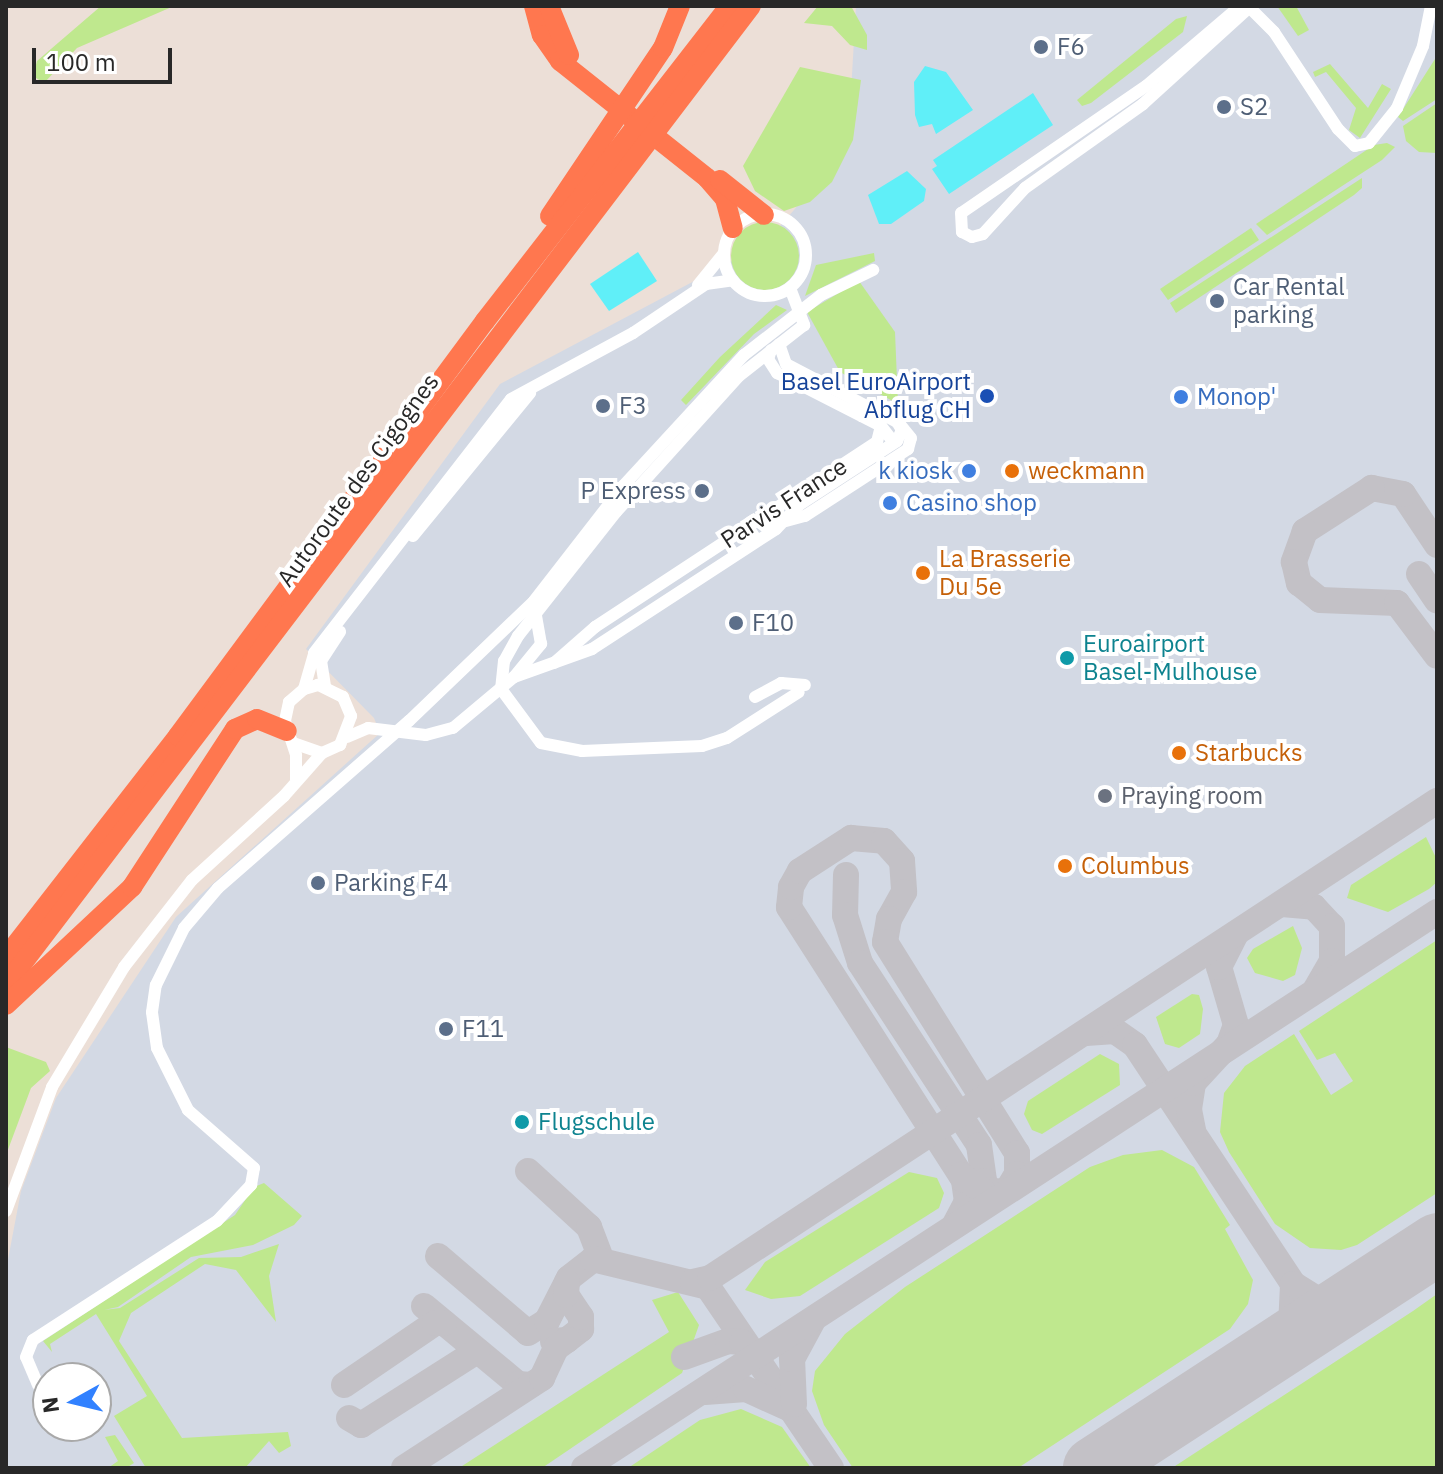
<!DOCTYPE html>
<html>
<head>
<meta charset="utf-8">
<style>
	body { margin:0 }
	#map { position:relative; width:1443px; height:1474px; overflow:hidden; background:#ecdfd7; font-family:"IBM Plex Sans",sans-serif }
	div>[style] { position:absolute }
	.airport>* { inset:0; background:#d3d9e4 }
	.green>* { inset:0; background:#bfe88e }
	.round { border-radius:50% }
	.water>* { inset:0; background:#60eff8 }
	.taxiway>* { height:26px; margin:-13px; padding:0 13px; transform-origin:13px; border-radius:13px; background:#c3c1c6 }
	.runway>* { height:62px; margin:-31px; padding:0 31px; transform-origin:31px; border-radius:31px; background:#c3c1c6 }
	.minor>* { height:12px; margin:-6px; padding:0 6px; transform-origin:6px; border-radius:6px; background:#fff }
	.minor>.ring { margin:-6px; padding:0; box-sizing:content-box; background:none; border:12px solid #fff; border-radius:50% }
	.highway>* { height:20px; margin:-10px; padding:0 10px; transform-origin:10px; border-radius:10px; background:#ff774f }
	.dots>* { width:22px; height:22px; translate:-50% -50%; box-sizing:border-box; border:4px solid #fff; border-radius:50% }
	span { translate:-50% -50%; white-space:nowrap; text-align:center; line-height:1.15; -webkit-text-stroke:8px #fff; paint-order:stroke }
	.service-label { font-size:24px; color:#4e5e75 }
	.left { translate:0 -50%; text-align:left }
	.right { translate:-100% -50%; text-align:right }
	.transit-label { font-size:24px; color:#164399 }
	.shop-label { font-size:24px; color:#366cbe }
	.food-label { font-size:24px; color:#c56008 }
	.street-label { font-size:24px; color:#282828 }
	.culture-label { font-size:24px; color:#0d838f }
	.worship-label { font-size:24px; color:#5b616d }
	.frame { position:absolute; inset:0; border:8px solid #282828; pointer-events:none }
	.north { position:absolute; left:32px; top:1362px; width:80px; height:80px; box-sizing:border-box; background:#fff; border:2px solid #a9a9a9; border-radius:50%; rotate:262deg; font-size:22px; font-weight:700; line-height:32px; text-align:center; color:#282828 }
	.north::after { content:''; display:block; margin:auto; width:28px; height:36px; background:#3181ff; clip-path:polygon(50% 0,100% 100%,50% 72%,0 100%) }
	.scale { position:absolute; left:32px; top:48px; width:140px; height:36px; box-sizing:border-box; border:4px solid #282828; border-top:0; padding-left:10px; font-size:24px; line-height:28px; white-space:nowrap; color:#282828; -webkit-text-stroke:6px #fff; paint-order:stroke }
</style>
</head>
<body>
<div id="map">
	<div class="airport">
		<i style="clip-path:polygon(evenodd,856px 6px,1437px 6px,1437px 1468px,6px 1468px,6px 1270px,21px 1191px,56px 1098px,176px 917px,380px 733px,374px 718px,306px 649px,500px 384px,764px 244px,794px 210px,848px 143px,856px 6px,48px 1378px,96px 1378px,96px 1426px,48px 1426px,48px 1378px)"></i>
	</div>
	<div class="green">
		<i style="clip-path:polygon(101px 6px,174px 6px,77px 48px,44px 83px,33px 76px,37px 61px)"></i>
		<i style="clip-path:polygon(818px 6px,851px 6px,867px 35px,867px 50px,850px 45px,832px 26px,804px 23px)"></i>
		<i style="clip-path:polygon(1277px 6px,1296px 6px,1309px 30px,1298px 36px)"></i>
		<i style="clip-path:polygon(1187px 16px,1183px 32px,1091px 103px,1082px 106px,1077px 100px,1176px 19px)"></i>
		<i style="clip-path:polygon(1437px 46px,1437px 99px,1403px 121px,1398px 117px,1435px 59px)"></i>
		<i style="clip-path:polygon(1330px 64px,1368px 108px,1382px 84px,1391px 89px,1360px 138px,1349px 130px,1356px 108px,1326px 72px,1315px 77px,1313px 72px)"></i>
		<i style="clip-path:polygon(800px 67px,861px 80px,853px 140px,832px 182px,810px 202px,784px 211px,755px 191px,743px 166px)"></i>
		<i style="clip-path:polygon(1437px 103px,1437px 153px,1419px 152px,1406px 141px,1403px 126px)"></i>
		<i style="clip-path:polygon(1387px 143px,1395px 147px,1382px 160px,1267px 235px,1256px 224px,1374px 145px)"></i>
		<i style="clip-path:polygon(1362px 178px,1362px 188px,1354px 195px,1176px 313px,1170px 303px)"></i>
		<i class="round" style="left:731px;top:222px;width:68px;height:68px"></i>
		<i style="clip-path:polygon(1251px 228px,1259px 240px,1168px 300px,1160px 289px)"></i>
		<i style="clip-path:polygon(874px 253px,875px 261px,805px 296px,816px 265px)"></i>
		<i style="clip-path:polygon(859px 281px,895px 332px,898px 404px,840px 372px,807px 312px)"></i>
		<i style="clip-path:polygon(776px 305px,787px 310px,754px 334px,686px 405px,681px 400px,720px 357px)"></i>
		<i style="clip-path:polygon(1426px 837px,1437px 860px,1437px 882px,1429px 889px,1388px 912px,1347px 898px,1351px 885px)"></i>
		<i style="clip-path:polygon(1293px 926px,1302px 948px,1295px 975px,1283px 981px,1255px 973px,1247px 958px,1253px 949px)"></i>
		<i style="clip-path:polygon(1437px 940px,1437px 1193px,1357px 1245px,1341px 1250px,1310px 1248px,1275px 1224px,1229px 1152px,1220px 1132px,1224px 1093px,1245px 1066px,1294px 1034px,1331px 1095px,1353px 1081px,1335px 1053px,1317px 1060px,1299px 1031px)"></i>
		<i style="clip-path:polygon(1192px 994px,1199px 995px,1203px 1009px,1200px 1034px,1179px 1048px,1165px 1044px,1156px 1017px)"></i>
		<i style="clip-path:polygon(6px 1047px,46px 1062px,50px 1071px,31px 1088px,6px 1155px)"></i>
		<i style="clip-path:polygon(1100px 1054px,1119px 1064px,1120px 1085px,1042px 1134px,1032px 1130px,1024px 1114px,1028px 1101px)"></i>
		<i style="clip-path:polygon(1162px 1150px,1194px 1167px,1230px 1225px,1225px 1229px,1253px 1280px,1248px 1304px,1230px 1329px,1018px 1468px,853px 1468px,824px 1425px,812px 1391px,815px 1371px,845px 1334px,905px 1287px,1090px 1167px,1123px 1155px)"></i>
		<i style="clip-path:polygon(909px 1172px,937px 1178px,944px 1193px,939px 1208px,800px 1296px,771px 1299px,745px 1290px,765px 1262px)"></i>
		<i style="clip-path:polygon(264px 1183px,302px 1216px,294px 1225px,253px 1245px,191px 1257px,118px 1307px,104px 1310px,120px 1308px,199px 1258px,241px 1257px,279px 1244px,269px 1276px,276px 1322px,236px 1270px,205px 1264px,131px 1313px,119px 1341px,182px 1438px,288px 1432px,291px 1446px,279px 1453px,269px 1441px,245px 1468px,146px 1468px,114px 1416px,147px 1396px,96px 1314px,50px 1344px,52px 1352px,43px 1341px,235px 1215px,254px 1187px)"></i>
		<i style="clip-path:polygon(678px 1292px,699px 1325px,682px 1373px,542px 1468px,459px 1468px,669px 1332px,652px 1300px)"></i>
		<i style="clip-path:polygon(1437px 1294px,1437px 1468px,1172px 1468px,1413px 1311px)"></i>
		<i style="clip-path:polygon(741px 1409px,782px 1427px,811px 1468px,628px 1468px,700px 1420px)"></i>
		<i style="clip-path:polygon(115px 1435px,134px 1463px,126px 1468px,108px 1468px,118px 1461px,105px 1437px)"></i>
	</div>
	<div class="water">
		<i style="clip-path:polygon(925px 66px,946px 72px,973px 110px,936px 134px,932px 124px,919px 127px,915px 115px,914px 82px)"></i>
		<i style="clip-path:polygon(1033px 93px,1053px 125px,949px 194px,932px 169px,937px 166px,933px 160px)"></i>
		<i style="clip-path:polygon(907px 171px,926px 189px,924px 201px,891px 224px,879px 224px,868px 195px)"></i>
		<i style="clip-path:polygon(638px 252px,657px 281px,609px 311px,590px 284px)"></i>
	</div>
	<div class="taxiway">
		<i style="left:1437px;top:545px;width:61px;rotate:-123.7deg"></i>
		<i style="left:1403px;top:494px;width:32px;rotate:-169deg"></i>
		<i style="left:1372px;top:488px;width:80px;rotate:147.3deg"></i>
		<i style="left:1305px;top:531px;width:33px;rotate:110deg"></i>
		<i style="left:1294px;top:562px;width:22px;rotate:77deg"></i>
		<i style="left:1299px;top:583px;width:27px;rotate:39deg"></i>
		<i style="left:1320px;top:600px;width:77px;rotate:2.2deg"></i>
		<i style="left:1397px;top:603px;width:66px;rotate:53deg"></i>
		<i style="left:1419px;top:574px;width:32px;rotate:56deg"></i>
		<i style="left:846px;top:875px;width:40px;rotate:91.4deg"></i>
		<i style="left:845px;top:915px;width:50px;rotate:72.6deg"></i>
		<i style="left:860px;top:963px;width:217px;rotate:56.8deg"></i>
		<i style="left:979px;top:1145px;width:36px;rotate:82deg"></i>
		<i style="left:984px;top:1181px;width:24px;rotate:109deg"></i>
		<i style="left:1282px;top:904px;width:32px;rotate:5deg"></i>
		<i style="left:1314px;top:907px;width:26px;rotate:47deg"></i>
		<i style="left:1332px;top:926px;width:35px;rotate:90deg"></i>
		<i style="left:1332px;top:961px;width:32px;rotate:120deg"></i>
		<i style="left:1086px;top:1033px;width:29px;rotate:-4deg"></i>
		<i style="left:1115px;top:1031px;width:24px;rotate:35deg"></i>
		<i style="left:1135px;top:1045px;width:287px;rotate:56.5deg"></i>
		<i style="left:1193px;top:1130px;width:21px;rotate:-101deg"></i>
		<i style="left:1189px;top:1109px;width:26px;rotate:-81deg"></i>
		<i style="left:1193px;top:1083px;width:53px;rotate:-47.3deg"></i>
		<i style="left:1229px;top:1044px;width:20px;rotate:-70deg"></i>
		<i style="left:1236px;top:1025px;width:60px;rotate:-106.3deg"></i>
		<i style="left:1219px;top:967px;width:36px;rotate:-63deg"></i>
		<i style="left:528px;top:1171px;width:83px;rotate:42.6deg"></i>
		<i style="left:589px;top:1227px;width:36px;rotate:69deg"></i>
		<i style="left:954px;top:1226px;width:27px;rotate:-62deg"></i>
		<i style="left:967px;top:1202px;width:22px;rotate:-98deg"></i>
		<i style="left:964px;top:1180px;width:324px;rotate:-122.7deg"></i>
		<i style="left:789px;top:907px;width:20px;rotate:-84deg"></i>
		<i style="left:791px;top:887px;width:18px;rotate:-61deg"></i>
		<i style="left:800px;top:871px;width:61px;rotate:-32.9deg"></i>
		<i style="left:851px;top:838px;width:33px;rotate:5deg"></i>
		<i style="left:884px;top:841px;width:27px;rotate:48deg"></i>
		<i style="left:902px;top:861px;width:31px;rotate:86deg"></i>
		<i style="left:904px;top:892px;width:31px;rotate:119deg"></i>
		<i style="left:889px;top:919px;width:23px;rotate:100deg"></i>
		<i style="left:885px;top:942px;width:249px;rotate:58deg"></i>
		<i style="left:1017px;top:1153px;width:21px;rotate:90deg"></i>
		<i style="left:1017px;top:1174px;width:21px;rotate:121deg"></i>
		<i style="left:1006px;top:1192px;width:24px;rotate:-175deg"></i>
		<i style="left:982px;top:1190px;width:26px;rotate:-144deg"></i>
		<i style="left:438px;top:1256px;width:118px;rotate:40.5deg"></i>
		<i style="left:528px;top:1333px;width:22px;rotate:-32deg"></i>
		<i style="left:547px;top:1321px;width:48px;rotate:-62.9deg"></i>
		<i style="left:569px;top:1278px;width:31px;rotate:-38deg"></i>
		<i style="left:593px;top:1259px;width:118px;rotate:13.7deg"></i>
		<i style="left:708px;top:1287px;width:219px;rotate:55.8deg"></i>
		<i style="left:693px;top:1282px;width:17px;rotate:-13deg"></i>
		<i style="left:710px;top:1278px;width:870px;rotate:-33.27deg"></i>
		<i style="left:424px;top:1306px;width:122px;rotate:39.7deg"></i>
		<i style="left:518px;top:1384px;width:13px;rotate:4deg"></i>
		<i style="left:553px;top:1341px;width:14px;rotate:-4deg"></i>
		<i style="left:567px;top:1340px;width:18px;rotate:-38deg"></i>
		<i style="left:581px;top:1329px;width:12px;rotate:-90deg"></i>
		<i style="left:581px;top:1317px;width:27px;rotate:-124deg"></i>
		<i style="left:566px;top:1295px;width:13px;rotate:-86deg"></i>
		<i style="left:1271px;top:1352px;width:32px;rotate:-51deg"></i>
		<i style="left:1291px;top:1327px;width:43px;rotate:-87.3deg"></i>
		<i style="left:1293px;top:1284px;width:36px;rotate:32deg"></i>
		<i style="left:1323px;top:1303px;width:35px;rotate:-12deg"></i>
		<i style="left:684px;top:1357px;width:47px;rotate:-20deg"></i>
		<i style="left:728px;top:1341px;width:14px;rotate:4deg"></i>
		<i style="left:742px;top:1342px;width:20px;rotate:41deg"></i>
		<i style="left:344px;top:1385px;width:110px;rotate:-34.3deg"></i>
		<i style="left:435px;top:1323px;width:9px"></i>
		<i style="left:705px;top:1392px;width:41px;rotate:-4.2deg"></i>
		<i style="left:746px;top:1389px;width:46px;rotate:24.3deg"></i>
		<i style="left:794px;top:1404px;width:45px;rotate:-92.5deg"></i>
		<i style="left:792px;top:1359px;width:42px;rotate:-61.6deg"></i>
		<i style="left:349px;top:1418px;width:14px;rotate:30deg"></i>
		<i style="left:361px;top:1425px;width:138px;rotate:-32.5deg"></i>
		<i style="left:404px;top:1468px;width:165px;rotate:-33.1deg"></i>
		<i style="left:542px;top:1378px;width:33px;rotate:-65deg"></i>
		<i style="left:556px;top:1348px;width:14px;rotate:-36deg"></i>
		<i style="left:584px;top:1468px;width:1018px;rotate:-33.1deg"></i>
	</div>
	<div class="runway">
		<i style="left:1094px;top:1468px;width:410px;rotate:-33.1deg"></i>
	</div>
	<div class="minor">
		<i style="left:1240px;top:6px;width:123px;rotate:139.6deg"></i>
		<i style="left:1146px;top:86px;width:224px;rotate:145.5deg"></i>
		<i style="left:961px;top:213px;width:19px;rotate:87deg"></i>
		<i style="left:962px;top:232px;width:11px;rotate:27deg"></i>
		<i style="left:972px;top:237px;width:11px;rotate:-15deg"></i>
		<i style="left:983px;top:234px;width:62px;rotate:-47.6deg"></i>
		<i style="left:1025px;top:188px;width:145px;rotate:-35.4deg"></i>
		<i style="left:1143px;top:104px;width:146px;rotate:-42.2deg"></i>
		<i style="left:1250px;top:8px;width:34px;rotate:45deg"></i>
		<i style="left:1274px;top:32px;width:116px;rotate:56.6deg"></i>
		<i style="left:1338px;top:129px;width:24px;rotate:45deg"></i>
		<i style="left:1355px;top:146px;width:14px;rotate:-12deg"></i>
		<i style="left:1369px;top:143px;width:45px;rotate:-51.3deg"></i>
		<i style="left:1397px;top:108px;width:67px;rotate:-67.2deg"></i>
		<i style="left:1423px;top:46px;width:41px;rotate:-78.7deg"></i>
		<i class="ring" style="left:724px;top:214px;width:70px;height:70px"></i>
		<i style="left:698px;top:285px;width:41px;rotate:-50.9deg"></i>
		<i style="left:790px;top:288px;width:40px;rotate:69deg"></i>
		<i style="left:804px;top:325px;width:83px;rotate:141.9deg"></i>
		<i style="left:739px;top:376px;width:183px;rotate:132.1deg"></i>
		<i style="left:616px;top:512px;width:158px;rotate:128.3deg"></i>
		<i style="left:518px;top:636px;width:29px;rotate:119deg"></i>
		<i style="left:504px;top:661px;width:28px;rotate:96deg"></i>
		<i style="left:501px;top:689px;width:67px;rotate:53.5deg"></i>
		<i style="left:541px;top:743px;width:42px;rotate:11deg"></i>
		<i style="left:582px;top:751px;width:120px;rotate:-2.4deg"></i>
		<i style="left:702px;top:746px;width:26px;rotate:-18deg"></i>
		<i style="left:727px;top:738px;width:85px;rotate:-32.6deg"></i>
		<i style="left:771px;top:350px;width:9px;rotate:108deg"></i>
		<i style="left:768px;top:359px;width:17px;rotate:57deg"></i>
		<i style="left:777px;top:373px;width:117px;rotate:27deg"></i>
		<i style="left:881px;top:426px;width:18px;rotate:52deg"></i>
		<i style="left:786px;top:521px;width:20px;rotate:-15deg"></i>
		<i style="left:805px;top:516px;width:123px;rotate:-33deg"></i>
		<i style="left:908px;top:449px;width:11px;rotate:-75deg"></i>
		<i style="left:911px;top:438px;width:19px;rotate:-129deg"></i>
		<i style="left:413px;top:536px;width:185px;rotate:-50.7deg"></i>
		<i style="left:554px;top:663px;width:55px;rotate:-41.3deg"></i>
		<i style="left:595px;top:627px;width:337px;rotate:-33.3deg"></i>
		<i style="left:877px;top:442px;width:16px;rotate:-76deg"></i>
		<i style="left:514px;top:677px;width:83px;rotate:-19.7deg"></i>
		<i style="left:592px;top:649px;width:220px;rotate:-33.1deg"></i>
		<i style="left:776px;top:529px;width:33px;rotate:-46deg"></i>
		<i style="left:799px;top:505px;width:117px;rotate:-33.1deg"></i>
		<i style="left:897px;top:441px;width:12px;rotate:-66deg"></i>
		<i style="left:902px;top:430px;width:9px;rotate:-122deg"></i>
		<i style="left:897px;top:422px;width:125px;rotate:-152.4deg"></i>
		<i style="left:786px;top:364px;width:21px;rotate:-109deg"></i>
		<i style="left:325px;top:686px;width:25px;rotate:-99deg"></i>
		<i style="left:321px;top:661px;width:35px;rotate:-57deg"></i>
		<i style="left:304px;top:689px;width:37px;rotate:-74deg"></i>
		<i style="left:314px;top:653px;width:321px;rotate:-52.2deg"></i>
		<i style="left:511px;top:399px;width:139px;rotate:-28.4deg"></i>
		<i style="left:633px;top:333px;width:88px;rotate:-33.9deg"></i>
		<i style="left:706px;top:284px;width:27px;rotate:-8deg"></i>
		<i style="left:755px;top:697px;width:30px;rotate:-28deg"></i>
		<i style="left:781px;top:683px;width:24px;rotate:5deg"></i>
		<i style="left:347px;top:737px;width:23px;rotate:-23deg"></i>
		<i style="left:368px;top:728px;width:58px;rotate:6.9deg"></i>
		<i style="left:426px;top:735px;width:28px;rotate:-15deg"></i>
		<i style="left:453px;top:728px;width:80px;rotate:-39.9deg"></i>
		<i style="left:514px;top:677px;width:43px;rotate:-50.7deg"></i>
		<i style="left:541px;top:644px;width:28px;rotate:-100deg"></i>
		<i style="left:293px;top:743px;width:31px;rotate:19deg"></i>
		<i style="left:322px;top:753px;width:20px;rotate:-24deg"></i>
		<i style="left:340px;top:745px;width:31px;rotate:-69deg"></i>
		<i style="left:351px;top:716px;width:21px;rotate:-113deg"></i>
		<i style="left:343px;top:697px;width:28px;rotate:-154deg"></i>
		<i style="left:318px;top:685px;width:15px;rotate:164deg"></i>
		<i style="left:304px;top:689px;width:20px;rotate:139deg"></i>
		<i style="left:289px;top:702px;width:19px;rotate:102deg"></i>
		<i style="left:285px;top:721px;width:36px;rotate:72deg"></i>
		<i style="left:296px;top:755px;width:25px;rotate:90deg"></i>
		<i style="left:6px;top:1211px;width:132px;rotate:-69.6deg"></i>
		<i style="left:52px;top:1087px;width:140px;rotate:-59deg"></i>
		<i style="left:124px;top:967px;width:110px;rotate:-52deg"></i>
		<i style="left:192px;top:880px;width:125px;rotate:-42.4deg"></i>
		<i style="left:284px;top:796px;width:57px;rotate:-48.5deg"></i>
		<i style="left:38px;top:1385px;width:30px;rotate:-113deg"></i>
		<i style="left:26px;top:1357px;width:18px;rotate:-68deg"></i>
		<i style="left:33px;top:1340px;width:219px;rotate:-32.9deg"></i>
		<i style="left:217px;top:1221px;width:50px;rotate:-46.6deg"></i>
		<i style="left:251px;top:1185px;width:17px;rotate:-80deg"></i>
		<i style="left:254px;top:1168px;width:88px;rotate:-138.7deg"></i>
		<i style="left:188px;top:1110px;width:69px;rotate:-116.6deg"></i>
		<i style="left:157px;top:1048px;width:36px;rotate:-98deg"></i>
		<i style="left:152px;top:1012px;width:27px;rotate:-82deg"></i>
		<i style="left:156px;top:985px;width:64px;rotate:-63.8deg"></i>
		<i style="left:184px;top:928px;width:52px;rotate:-49.6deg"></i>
		<i style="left:218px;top:888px;width:254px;rotate:-41.2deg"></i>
		<i style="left:409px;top:721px;width:173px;rotate:-43.8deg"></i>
		<i style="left:534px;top:601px;width:147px;rotate:-52.2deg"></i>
		<i style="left:624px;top:485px;width:177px;rotate:-47.3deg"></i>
		<i style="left:744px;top:355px;width:98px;rotate:-37.9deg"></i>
		<i style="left:821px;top:295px;width:58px;rotate:-25.7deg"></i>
	</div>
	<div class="highway">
		<i style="left:534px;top:6px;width:30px;rotate:75deg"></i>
		<i style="left:542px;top:35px;width:32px;rotate:55deg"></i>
		<i style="left:560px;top:61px;width:188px;rotate:38.5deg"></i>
		<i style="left:707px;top:178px;width:28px;rotate:49deg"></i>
		<i style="left:725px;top:199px;width:30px;rotate:75deg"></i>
		<i style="left:549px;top:6px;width:53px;rotate:67.8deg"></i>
		<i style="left:720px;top:180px;width:56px;rotate:38.5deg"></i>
		<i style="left:550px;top:216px;width:202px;rotate:-56.1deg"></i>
		<i style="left:663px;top:48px;width:45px;rotate:-68deg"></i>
		<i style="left:6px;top:957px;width:280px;rotate:-52.1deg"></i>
		<i style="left:178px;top:736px;width:516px;rotate:-53.51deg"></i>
		<i style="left:485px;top:321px;width:398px;rotate:-52.2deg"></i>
		<i style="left:6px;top:985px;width:1230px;rotate:-52.73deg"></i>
		<i style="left:6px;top:1005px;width:173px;rotate:-43.1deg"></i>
		<i style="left:132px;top:887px;width:189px;rotate:-56.9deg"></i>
		<i style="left:235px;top:729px;width:24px;rotate:-24deg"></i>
		<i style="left:257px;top:719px;width:32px;rotate:22deg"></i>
	</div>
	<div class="dots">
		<i style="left:1041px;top:47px;background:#5c6f8a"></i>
		<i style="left:1224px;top:107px;background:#5c6f8a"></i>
		<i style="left:1217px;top:301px;background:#5c6f8a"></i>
		<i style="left:987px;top:396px;background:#1a4fb4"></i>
		<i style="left:1181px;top:397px;background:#3f7fe0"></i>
		<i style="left:603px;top:406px;background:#5c6f8a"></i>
		<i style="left:969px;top:471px;background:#3f7fe0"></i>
		<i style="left:1012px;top:471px;background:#e8710a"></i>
		<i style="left:702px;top:491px;background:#5c6f8a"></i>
		<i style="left:890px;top:503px;background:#3f7fe0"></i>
		<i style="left:923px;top:573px;background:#e8710a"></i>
		<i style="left:736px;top:623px;background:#5c6f8a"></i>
		<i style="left:1067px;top:658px;background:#0f9aa8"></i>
		<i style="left:1179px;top:753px;background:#e8710a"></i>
		<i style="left:1105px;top:796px;background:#6b7280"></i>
		<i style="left:1065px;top:866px;background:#e8710a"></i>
		<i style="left:318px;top:883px;background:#5c6f8a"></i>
		<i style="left:446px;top:1029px;background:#5c6f8a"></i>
		<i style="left:522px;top:1122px;background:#0f9aa8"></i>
	</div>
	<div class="service-label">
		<span class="left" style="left:1057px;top:47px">F6</span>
		<span class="left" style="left:1240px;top:107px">S2</span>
		<span class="left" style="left:1233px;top:301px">Car Rental<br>parking</span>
		<span class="left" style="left:619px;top:406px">F3</span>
		<span class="right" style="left:686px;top:491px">P Express</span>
		<span class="left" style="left:752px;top:623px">F10</span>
		<span class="left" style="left:334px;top:883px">Parking F4</span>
		<span class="left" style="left:462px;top:1029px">F11</span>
	</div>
	<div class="transit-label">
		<span class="right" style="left:971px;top:396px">Basel EuroAirport<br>Abflug CH</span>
	</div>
	<div class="shop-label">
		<span class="left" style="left:1197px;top:397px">Monop'</span>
		<span class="right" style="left:953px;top:471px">k kiosk</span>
		<span class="left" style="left:906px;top:503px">Casino shop</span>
	</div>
	<div class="food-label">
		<span class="left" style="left:1028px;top:471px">weckmann</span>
		<span class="left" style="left:939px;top:573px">La Brasserie<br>Du 5e</span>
		<span class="left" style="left:1195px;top:753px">Starbucks</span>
		<span class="left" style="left:1081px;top:866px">Columbus</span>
	</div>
	<div class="street-label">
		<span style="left:358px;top:480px;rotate:-54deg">Autoroute des Cigognes</span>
		<span style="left:784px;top:503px;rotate:-33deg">Parvis France</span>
	</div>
	<div class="culture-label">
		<span class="left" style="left:1083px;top:658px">Euroairport<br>Basel-Mulhouse</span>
		<span class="left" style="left:538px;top:1122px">Flugschule</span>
	</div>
	<div class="worship-label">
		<span class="left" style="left:1121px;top:796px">Praying room</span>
	</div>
	<div class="frame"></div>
	<div class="north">N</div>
	<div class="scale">100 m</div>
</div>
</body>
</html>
